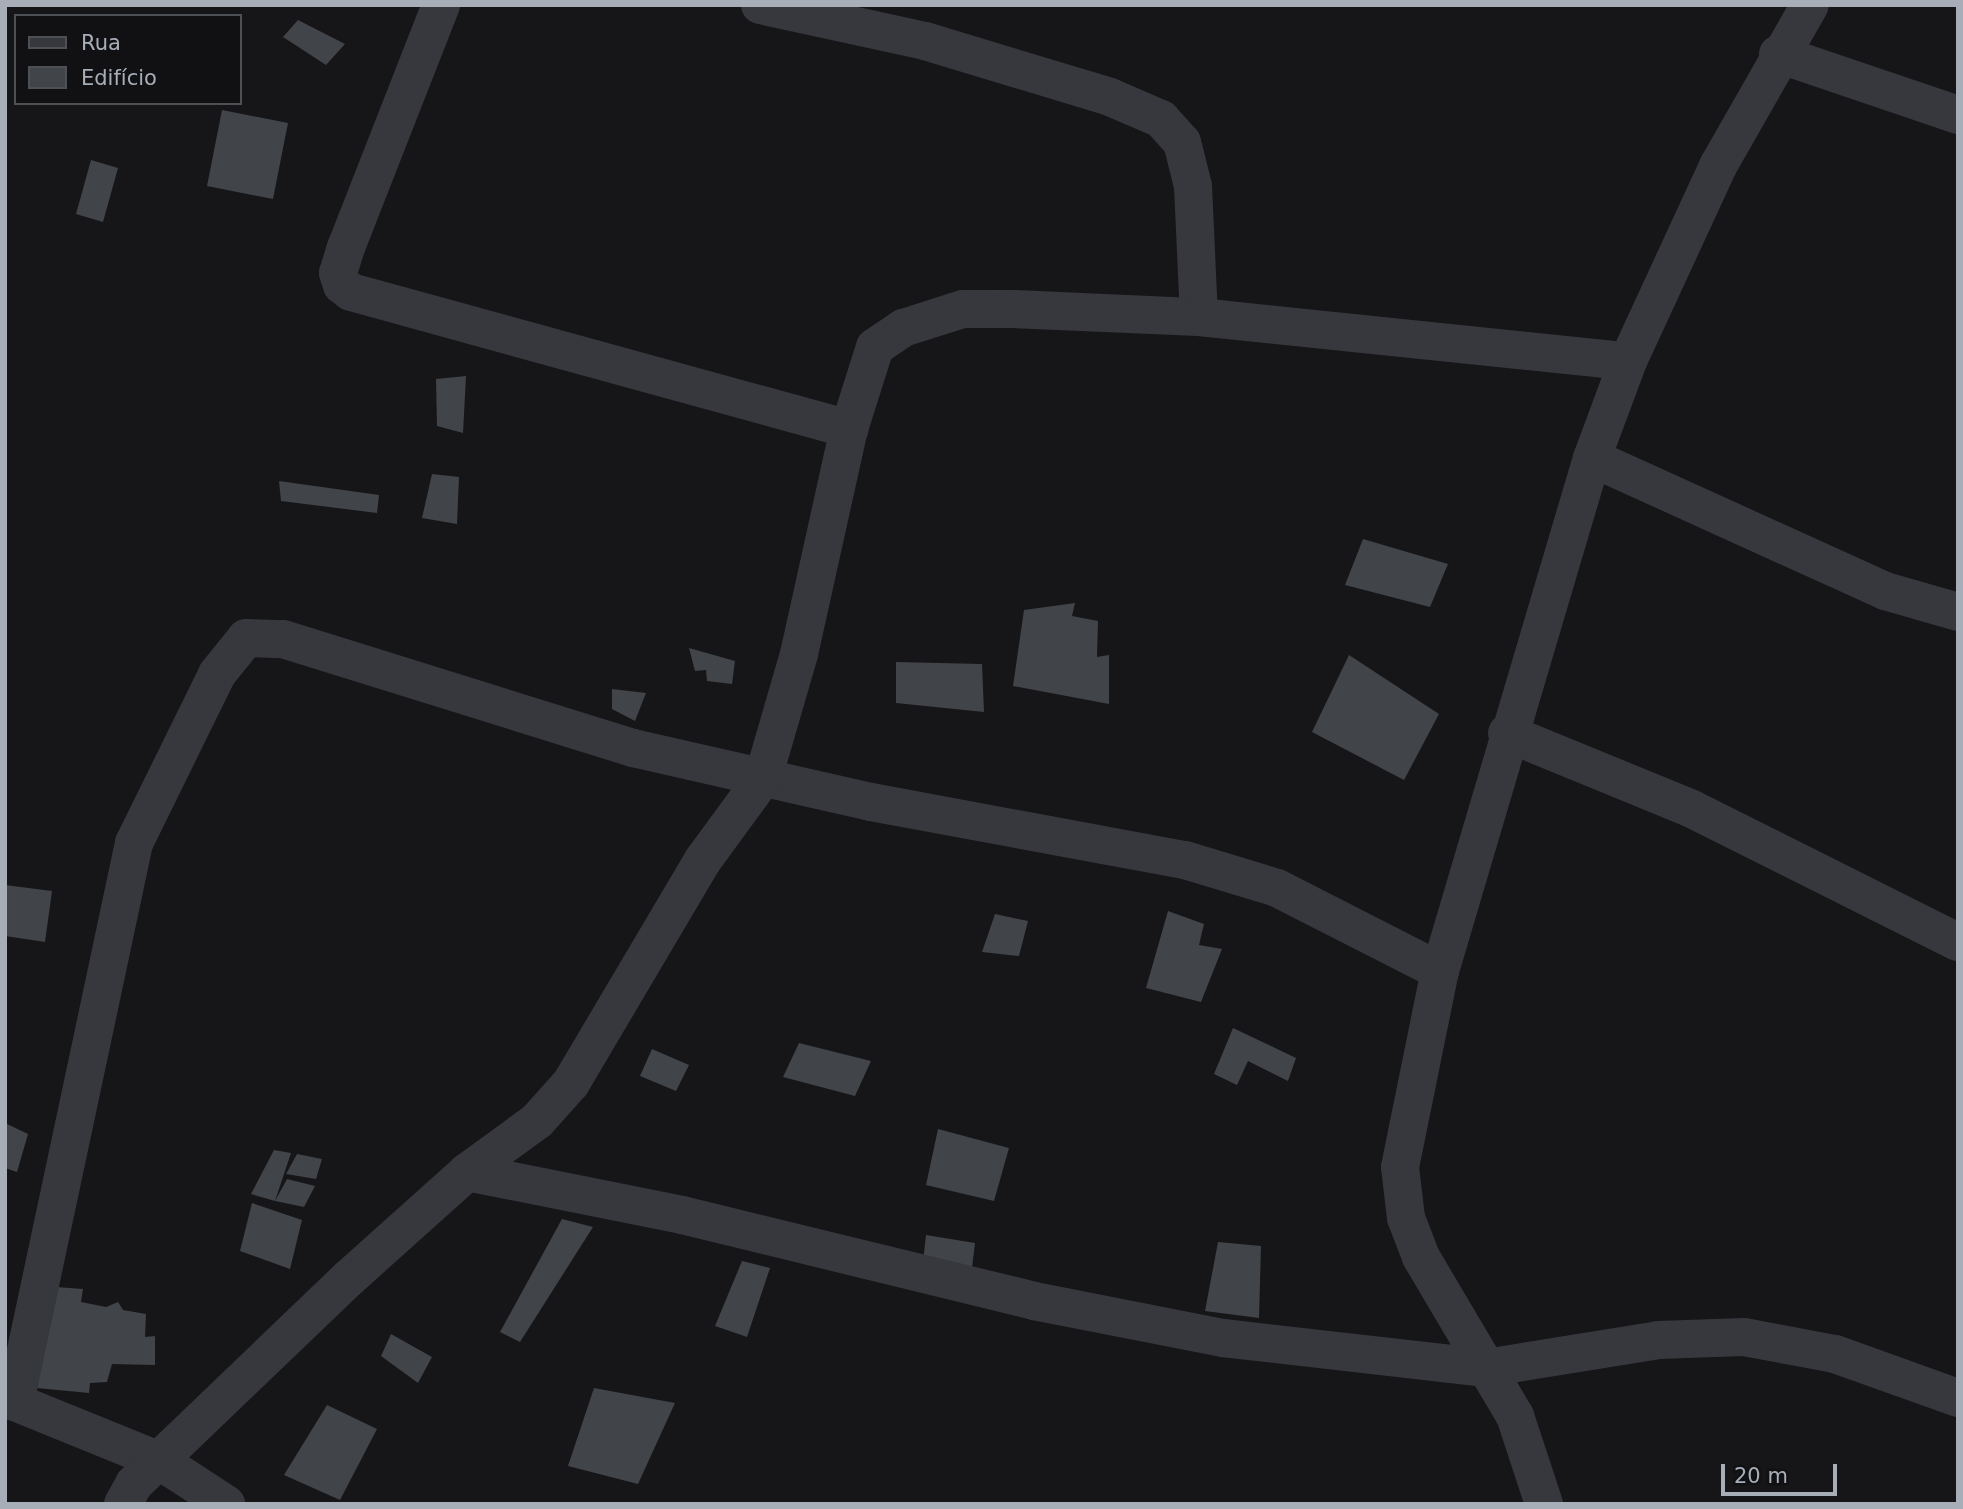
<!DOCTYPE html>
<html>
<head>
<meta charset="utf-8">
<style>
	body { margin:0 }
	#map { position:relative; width:1963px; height:1509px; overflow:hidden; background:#161618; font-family:"DejaVu Sans",sans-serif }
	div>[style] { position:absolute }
	.building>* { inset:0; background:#414448 }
	.minor>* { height:38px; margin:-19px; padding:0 19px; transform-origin:19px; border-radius:19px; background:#36383d }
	span { translate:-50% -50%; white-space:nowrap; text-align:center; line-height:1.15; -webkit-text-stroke:6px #111113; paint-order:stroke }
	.frame { position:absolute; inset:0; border:7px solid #a7aeb8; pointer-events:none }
	.legend { position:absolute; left:14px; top:14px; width:228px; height:91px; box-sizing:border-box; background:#111113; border:2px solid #4d5055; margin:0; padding:9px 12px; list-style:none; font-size:21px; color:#a7aeb8 }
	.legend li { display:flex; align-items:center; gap:14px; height:35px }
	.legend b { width:35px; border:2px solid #4d5055 }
	.scale { position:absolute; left:1721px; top:1464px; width:116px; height:32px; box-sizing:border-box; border:4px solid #a7aeb8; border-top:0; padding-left:9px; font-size:21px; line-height:24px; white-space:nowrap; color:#a7aeb8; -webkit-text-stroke:5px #111113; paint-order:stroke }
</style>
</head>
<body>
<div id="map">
	<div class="building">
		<i style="clip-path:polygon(298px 20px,345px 44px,326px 65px,283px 37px)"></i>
		<i style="clip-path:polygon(222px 110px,288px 123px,273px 199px,207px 186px)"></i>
		<i style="clip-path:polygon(91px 160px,118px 168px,103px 222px,76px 214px)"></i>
		<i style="clip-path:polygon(466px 376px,463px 433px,437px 426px,436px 379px)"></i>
		<i style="clip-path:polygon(432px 474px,459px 477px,457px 524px,422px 518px)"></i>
		<i style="clip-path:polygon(279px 481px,379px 495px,377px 513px,281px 501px)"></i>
		<i style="clip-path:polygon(1363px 539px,1448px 564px,1430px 607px,1345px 585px)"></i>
		<i style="clip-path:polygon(1075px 603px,1072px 616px,1098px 621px,1097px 657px,1109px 655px,1109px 704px,1013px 686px,1024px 610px)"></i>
		<i style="clip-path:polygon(689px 648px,735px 661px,732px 684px,707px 681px,706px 670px,695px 671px)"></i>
		<i style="clip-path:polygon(1349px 655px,1439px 714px,1404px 780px,1312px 732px)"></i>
		<i style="clip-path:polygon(896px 662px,982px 664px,984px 712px,896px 703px)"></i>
		<i style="clip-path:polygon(612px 689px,646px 693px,635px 721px,612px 709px)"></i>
		<i style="clip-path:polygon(5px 885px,52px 891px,45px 942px,5px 936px)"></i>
		<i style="clip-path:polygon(1168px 911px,1204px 924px,1199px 945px,1222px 949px,1201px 1002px,1146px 988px)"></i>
		<i style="clip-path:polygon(995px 914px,1028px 921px,1019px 956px,982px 952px)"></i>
		<i style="clip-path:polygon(1233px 1028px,1296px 1058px,1288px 1081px,1248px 1061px,1237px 1085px,1214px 1074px)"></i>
		<i style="clip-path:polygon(799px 1043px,871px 1061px,855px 1096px,783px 1077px)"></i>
		<i style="clip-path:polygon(652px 1049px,689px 1065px,676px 1091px,640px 1076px)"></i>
		<i style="clip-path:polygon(5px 1123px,28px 1134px,17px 1172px,5px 1168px)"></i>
		<i style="clip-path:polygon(938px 1129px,1009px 1148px,994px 1201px,926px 1185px)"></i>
		<i style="clip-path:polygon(274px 1150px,291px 1153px,275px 1201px,251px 1194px)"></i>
		<i style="clip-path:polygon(297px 1154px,322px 1159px,316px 1179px,286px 1174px)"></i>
		<i style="clip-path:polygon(287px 1179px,315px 1186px,304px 1207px,275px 1201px)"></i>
		<i style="clip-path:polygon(252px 1203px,302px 1220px,290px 1269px,240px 1251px)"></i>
		<i style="clip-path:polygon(562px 1219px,593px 1227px,520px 1342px,500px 1332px)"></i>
		<i style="clip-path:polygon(926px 1235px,975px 1243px,972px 1268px,923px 1262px)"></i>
		<i style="clip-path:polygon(1218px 1242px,1261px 1246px,1259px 1318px,1205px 1311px)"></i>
		<i style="clip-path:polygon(742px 1261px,770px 1268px,747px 1337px,715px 1326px)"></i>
		<i style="clip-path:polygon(56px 1287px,83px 1289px,81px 1302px,106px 1307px,118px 1302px,123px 1310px,146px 1314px,145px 1337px,155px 1336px,155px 1365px,112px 1364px,107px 1382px,90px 1383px,89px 1393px,37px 1388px)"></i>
		<i style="clip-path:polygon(391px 1334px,432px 1357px,418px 1383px,381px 1356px)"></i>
		<i style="clip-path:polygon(594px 1388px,675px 1403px,638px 1484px,568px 1466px)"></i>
		<i style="clip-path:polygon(327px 1405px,377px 1429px,340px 1500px,284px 1475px)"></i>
	</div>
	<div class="minor">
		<i style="left:441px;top:5px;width:260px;rotate:111.4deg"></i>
		<i style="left:346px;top:247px;width:27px;rotate:107deg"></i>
		<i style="left:338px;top:273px;width:13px;rotate:72deg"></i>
		<i style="left:342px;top:285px;width:11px;rotate:38deg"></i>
		<i style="left:351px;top:292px;width:517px;rotate:15.38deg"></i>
		<i style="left:760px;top:5px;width:169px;rotate:12.3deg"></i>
		<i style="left:925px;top:41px;width:193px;rotate:16.8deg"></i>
		<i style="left:1110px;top:97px;width:56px;rotate:23.3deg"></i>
		<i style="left:1161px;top:119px;width:31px;rotate:48deg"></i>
		<i style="left:1182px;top:142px;width:45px;rotate:76deg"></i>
		<i style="left:1193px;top:186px;width:131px;rotate:87.4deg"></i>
		<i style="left:1778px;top:54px;width:190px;rotate:18.7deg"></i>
		<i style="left:1592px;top:458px;width:322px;rotate:24.4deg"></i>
		<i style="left:1885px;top:591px;width:76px;rotate:16deg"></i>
		<i style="left:1507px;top:733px;width:200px;rotate:22.3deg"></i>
		<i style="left:1692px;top:809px;width:297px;rotate:26.6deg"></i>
		<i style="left:467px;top:1172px;width:219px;rotate:11.3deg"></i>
		<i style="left:682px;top:1215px;width:362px;rotate:13.7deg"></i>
		<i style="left:1034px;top:1301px;width:193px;rotate:11.1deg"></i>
		<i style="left:1223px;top:1338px;width:265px;rotate:6.5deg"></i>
		<i style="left:1486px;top:1368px;width:174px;rotate:-9.2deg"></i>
		<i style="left:1658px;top:1340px;width:86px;rotate:-2deg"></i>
		<i style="left:1744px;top:1337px;width:93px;rotate:10.6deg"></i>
		<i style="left:1835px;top:1354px;width:131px;rotate:19.7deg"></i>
		<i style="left:5px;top:1398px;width:167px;rotate:22.1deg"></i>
		<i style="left:160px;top:1461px;width:79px;rotate:33.1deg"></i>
		<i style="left:15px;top:1402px;width:572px;rotate:-77.98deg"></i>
		<i style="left:134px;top:843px;width:188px;rotate:-63.8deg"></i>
		<i style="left:217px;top:674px;width:46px;rotate:-51.1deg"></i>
		<i style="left:246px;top:638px;width:37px;rotate:2deg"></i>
		<i style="left:283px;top:639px;width:367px;rotate:17.3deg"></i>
		<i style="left:633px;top:748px;width:244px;rotate:12.8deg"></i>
		<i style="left:871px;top:802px;width:319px;rotate:10.5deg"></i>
		<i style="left:1185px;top:860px;width:96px;rotate:16.9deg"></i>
		<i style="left:1277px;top:888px;width:183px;rotate:27deg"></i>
		<i style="left:123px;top:1504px;width:23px;rotate:-61deg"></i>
		<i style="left:134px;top:1484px;width:298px;rotate:-43.8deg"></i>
		<i style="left:349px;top:1278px;width:159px;rotate:-41.9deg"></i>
		<i style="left:467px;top:1172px;width:87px;rotate:-36.1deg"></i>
		<i style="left:537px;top:1121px;width:51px;rotate:-48.2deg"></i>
		<i style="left:571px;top:1083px;width:259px;rotate:-59.4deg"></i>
		<i style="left:703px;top:860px;width:102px;rotate:-53.8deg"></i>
		<i style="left:763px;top:778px;width:129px;rotate:-73.8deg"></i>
		<i style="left:799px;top:654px;width:230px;rotate:-77.5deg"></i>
		<i style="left:849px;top:429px;width:86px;rotate:-72.4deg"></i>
		<i style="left:875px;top:347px;width:34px;rotate:-34deg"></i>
		<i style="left:903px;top:328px;width:63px;rotate:-17.6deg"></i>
		<i style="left:963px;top:309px;width:50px"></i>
		<i style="left:1013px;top:309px;width:186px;rotate:2.5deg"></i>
		<i style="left:1199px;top:317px;width:431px;rotate:5.9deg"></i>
		<i style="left:1544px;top:1504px;width:93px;rotate:-108.2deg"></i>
		<i style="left:1515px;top:1416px;width:185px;rotate:-120.6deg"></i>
		<i style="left:1421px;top:1257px;width:42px;rotate:-111deg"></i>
		<i style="left:1406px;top:1218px;width:51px;rotate:-96.7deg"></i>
		<i style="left:1400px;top:1167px;width:200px;rotate:-78.5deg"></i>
		<i style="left:1440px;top:971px;width:535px;rotate:-73.5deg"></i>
		<i style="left:1592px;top:458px;width:103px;rotate:-69.6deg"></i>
		<i style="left:1628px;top:361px;width:215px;rotate:-65.2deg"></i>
		<i style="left:1718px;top:166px;width:185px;rotate:-60.3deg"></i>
	</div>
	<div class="frame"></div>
	<ul class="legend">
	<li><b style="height:9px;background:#36383d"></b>Rua</li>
	<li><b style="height:19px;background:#414448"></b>Edifício</li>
	</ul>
	<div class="scale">20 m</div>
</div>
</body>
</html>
